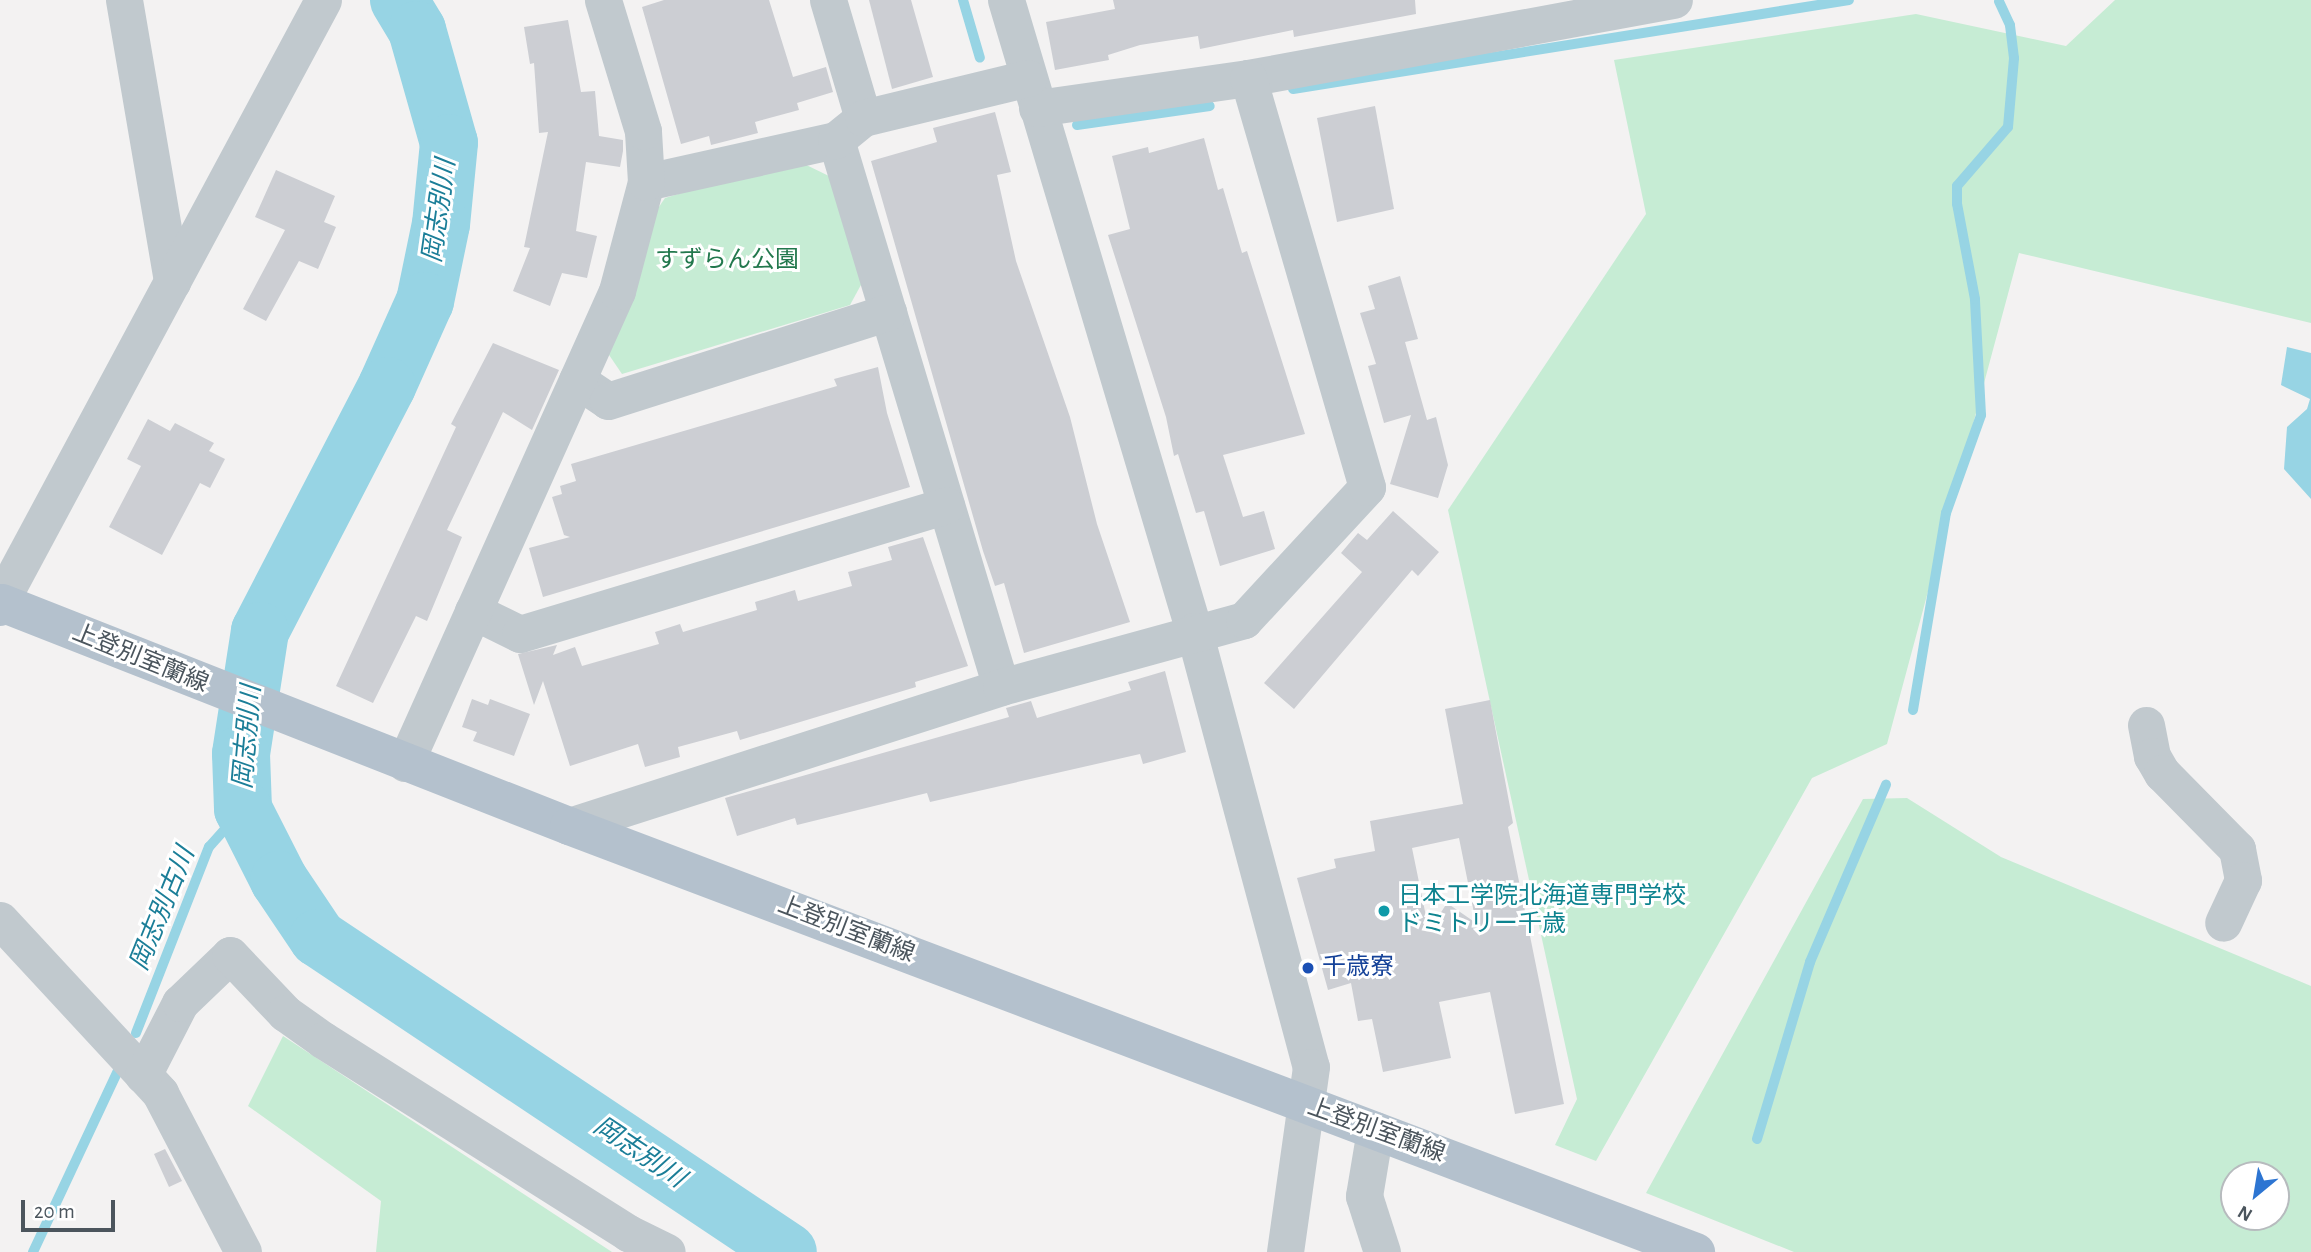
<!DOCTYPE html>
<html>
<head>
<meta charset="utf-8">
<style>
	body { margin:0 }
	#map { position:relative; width:2311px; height:1252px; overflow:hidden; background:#f3f2f2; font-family:"Alegreya Sans","Noto Sans JP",sans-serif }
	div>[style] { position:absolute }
	.green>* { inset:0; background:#c6ecd4 }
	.water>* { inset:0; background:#97d4e4 }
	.stream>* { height:10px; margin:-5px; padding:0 5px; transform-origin:5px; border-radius:5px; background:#97d4e4 }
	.river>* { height:58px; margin:-29px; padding:0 29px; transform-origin:29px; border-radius:29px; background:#97d4e4 }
	.building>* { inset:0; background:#ccced3 }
	.minor>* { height:37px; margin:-18.5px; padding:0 18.5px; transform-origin:18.5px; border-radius:18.5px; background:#c1c9ce }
	.major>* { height:38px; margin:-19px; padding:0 19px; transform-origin:19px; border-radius:19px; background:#b4c1cd }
	.dots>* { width:19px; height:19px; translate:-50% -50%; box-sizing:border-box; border:4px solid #fff; border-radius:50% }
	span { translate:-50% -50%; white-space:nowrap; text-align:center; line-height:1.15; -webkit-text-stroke:6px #fff; paint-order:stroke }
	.park-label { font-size:24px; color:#22784d }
	.street-label { font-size:24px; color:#4b555d }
	.culture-label { font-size:24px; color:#0d838f }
	.left { translate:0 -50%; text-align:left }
	.transit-label { font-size:24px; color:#164399 }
	.water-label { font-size:26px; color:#1b7e98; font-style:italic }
	.north { position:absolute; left:2220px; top:1161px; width:70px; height:70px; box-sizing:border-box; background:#fff; border:2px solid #b7bbbe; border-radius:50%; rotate:210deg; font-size:19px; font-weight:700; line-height:28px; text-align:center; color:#4b555d }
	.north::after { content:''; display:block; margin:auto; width:24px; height:32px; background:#2d75d2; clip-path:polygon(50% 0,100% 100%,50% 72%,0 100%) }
	.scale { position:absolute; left:21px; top:1200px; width:94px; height:32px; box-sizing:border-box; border:4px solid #4b555d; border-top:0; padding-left:9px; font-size:21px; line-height:24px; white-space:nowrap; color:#4b555d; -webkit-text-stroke:5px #fff; paint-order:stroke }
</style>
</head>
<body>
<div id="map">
	<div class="green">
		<i style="clip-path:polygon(2115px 0,2311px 0,2311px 323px,2019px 253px,1887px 744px,1812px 778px,1596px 1161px,1555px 1145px,1577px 1099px,1448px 510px,1646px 214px,1614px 60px,1916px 14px,2066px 46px)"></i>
		<i style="clip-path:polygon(794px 159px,831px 177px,862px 283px,850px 305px,622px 374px,605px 349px,650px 220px,665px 198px)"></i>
		<i style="clip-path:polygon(evenodd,1907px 798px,2001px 857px,2311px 986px,2311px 1252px,1794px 1252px,1646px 1193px,1863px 799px,1907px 798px,2234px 1175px,2276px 1175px,2276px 1217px,2234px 1217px,2234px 1175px)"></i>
		<i style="clip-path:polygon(283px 1036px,612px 1252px,376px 1252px,381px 1201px,248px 1106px)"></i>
	</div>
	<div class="water">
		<i style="clip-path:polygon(2287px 347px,2311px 353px,2311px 499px,2284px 469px,2287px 427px,2307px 409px,2310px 399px,2281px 385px)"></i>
	</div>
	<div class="stream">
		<i style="left:963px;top:0;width:60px;rotate:73.7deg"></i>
		<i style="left:1293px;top:89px;width:563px;rotate:-9.09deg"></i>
		<i style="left:1077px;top:125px;width:134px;rotate:-8.1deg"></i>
		<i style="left:1913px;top:710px;width:200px;rotate:-80.5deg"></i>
		<i style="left:1946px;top:513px;width:104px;rotate:-70.3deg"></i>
		<i style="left:1981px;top:415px;width:116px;rotate:-93deg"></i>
		<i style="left:1975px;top:299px;width:97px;rotate:-100.7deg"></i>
		<i style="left:1957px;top:204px;width:18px;rotate:-90deg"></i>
		<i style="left:1957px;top:186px;width:78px;rotate:-49.2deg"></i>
		<i style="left:2008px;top:127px;width:69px;rotate:-85deg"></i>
		<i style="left:2014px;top:58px;width:33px;rotate:-97deg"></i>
		<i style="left:2010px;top:25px;width:26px;rotate:-115deg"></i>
		<i style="left:136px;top:1033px;width:200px;rotate:-68.6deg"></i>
		<i style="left:209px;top:847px;width:51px;rotate:-48.2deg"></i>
		<i style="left:1757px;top:1139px;width:185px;rotate:-73.3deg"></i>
		<i style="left:1810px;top:962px;width:193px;rotate:-66.8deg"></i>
		<i style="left:33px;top:1252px;width:205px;rotate:-64.9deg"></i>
	</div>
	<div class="river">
		<i style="left:399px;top:0;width:35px;rotate:59deg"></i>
		<i style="left:417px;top:30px;width:117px;rotate:74.2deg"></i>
		<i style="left:449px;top:143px;width:81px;rotate:95.6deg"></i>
		<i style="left:441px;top:224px;width:79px;rotate:101.7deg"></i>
		<i style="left:425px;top:301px;width:93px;rotate:114.1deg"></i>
		<i style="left:387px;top:386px;width:276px;rotate:117.4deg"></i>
		<i style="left:260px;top:631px;width:124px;rotate:98.8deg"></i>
		<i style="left:241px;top:754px;width:55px;rotate:87.9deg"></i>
		<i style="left:243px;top:809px;width:80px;rotate:63.1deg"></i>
		<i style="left:279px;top:880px;width:70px;rotate:56.1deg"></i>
		<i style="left:318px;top:938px;width:565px;rotate:33.75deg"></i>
	</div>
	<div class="building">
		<i style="clip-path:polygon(664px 0,769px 0,793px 77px,826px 67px,833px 92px,797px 103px,799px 110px,755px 122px,758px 133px,711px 145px,709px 136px,681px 144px,642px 7px)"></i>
		<i style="clip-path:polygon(869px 0,911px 0,933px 77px,892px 89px)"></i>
		<i style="clip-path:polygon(1113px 0,1415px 0,1416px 14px,1294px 37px,1293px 30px,1200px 49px,1198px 36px,1140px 45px,1108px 55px,1109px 60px,1055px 70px,1046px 22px,1115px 9px)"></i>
		<i style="clip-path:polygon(568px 20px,581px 92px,595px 91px,599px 136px,623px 140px,623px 151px,620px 167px,586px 162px,576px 231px,597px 236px,587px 278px,562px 273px,550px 306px,513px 291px,530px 248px,524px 247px,548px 132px,539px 133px,534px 63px,530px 64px,524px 27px)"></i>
		<i style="clip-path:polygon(1375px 106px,1394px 209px,1337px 222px,1317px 118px)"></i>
		<i style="clip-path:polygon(995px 112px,1011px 172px,997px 175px,1016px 261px,1070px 417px,1097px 524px,1130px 622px,1024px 653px,1004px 583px,995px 586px,983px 551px,871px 161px,937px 142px,933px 128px)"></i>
		<i style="clip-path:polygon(1204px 138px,1218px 190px,1223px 188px,1242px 253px,1247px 251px,1305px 434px,1223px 455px,1243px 517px,1264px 511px,1275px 549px,1220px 566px,1204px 511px,1196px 513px,1178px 454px,1174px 456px,1166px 417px,1108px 235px,1130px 229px,1112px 156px,1148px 147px,1149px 153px)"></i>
		<i style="clip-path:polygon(276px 170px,335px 196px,324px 222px,336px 227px,318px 269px,299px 261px,266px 321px,243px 309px,285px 230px,255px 217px)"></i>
		<i style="clip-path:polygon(1400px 276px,1418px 339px,1405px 342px,1427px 420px,1436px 417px,1448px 465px,1438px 498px,1390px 484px,1411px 415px,1384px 423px,1368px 366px,1376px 364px,1360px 313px,1375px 309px,1368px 286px)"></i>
		<i style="clip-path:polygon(493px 343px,559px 370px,532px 430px,503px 412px,447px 530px,462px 537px,427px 621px,416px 616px,373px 703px,336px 686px,456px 427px,451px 424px)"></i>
		<i style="clip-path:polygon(878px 367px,887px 413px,910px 487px,543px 597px,529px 548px,570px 537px,564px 535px,552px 497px,562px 494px,560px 486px,576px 481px,571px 464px,837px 386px,834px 379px)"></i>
		<i style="clip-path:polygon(148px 419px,170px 431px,175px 423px,214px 443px,209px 451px,225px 459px,210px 488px,200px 483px,162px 555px,109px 527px,141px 466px,127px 459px)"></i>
		<i style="clip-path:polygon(1393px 511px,1439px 552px,1418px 576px,1412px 570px,1294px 709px,1264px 683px,1362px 572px,1341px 553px,1358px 533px,1367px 540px)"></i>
		<i style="clip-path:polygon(923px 537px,968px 666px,915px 682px,916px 687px,740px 740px,737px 731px,678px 747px,680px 757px,645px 767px,638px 744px,570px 766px,543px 681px,534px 705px,518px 654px,557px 645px,553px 655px,575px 647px,582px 666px,659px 644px,655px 632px,680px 624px,683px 632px,757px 610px,755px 602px,795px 590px,798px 601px,852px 586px,848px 572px,892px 560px,888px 547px)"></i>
		<i style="clip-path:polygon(1165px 671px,1186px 752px,1143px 764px,1140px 754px,930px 802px,927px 793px,797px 825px,795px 818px,737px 836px,725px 798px,1009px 717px,1006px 708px,1031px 701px,1037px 718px,1131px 690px,1128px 682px)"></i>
		<i style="clip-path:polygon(472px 699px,488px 705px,490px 699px,530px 714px,514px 756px,473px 741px,477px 732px,462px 727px)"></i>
		<i style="clip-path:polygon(evenodd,1490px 700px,1513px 823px,1508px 827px,1564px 1104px,1515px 1114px,1490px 992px,1439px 1002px,1451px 1058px,1383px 1072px,1372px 1019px,1358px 1021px,1351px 983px,1328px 990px,1297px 878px,1336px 868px,1334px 859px,1375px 851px,1370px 821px,1463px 804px,1445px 709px,1490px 700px,1459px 838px,1476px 923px,1447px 903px,1429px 931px,1412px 848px,1459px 838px)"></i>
		<i style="clip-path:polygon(165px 1149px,182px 1181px,169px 1187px,154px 1154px)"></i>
	</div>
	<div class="minor">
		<i style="left:124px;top:0;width:286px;rotate:80.3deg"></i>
		<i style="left:828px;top:0;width:123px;rotate:73.5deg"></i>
		<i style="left:1006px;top:0;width:658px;rotate:73.41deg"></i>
		<i style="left:1194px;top:631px;width:451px;rotate:75deg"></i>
		<i style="left:1311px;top:1067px;width:187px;rotate:98deg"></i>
		<i style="left:1037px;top:108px;width:213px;rotate:-8.1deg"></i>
		<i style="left:1248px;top:78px;width:433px;rotate:-10.4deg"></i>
		<i style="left:836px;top:140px;width:571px;rotate:73.21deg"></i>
		<i style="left:646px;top:182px;width:195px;rotate:-12.5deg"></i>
		<i style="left:836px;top:140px;width:35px;rotate:-39deg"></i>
		<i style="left:863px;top:118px;width:170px;rotate:-13.6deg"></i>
		<i style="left:577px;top:380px;width:37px;rotate:34deg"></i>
		<i style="left:608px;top:401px;width:294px;rotate:-17.6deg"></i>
		<i style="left:0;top:602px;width:683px;rotate:-61.78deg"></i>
		<i style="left:473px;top:611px;width:52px;rotate:26.1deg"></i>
		<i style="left:520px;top:634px;width:445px;rotate:-16.8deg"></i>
		<i style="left:2146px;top:725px;width:32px;rotate:79deg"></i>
		<i style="left:2152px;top:756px;width:20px;rotate:60deg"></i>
		<i style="left:2162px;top:773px;width:107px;rotate:45.4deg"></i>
		<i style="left:2237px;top:849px;width:32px;rotate:79deg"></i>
		<i style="left:2243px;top:880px;width:47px;rotate:114.9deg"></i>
		<i style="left:405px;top:763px;width:517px;rotate:-65.81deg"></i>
		<i style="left:617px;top:291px;width:113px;rotate:-75.1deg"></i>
		<i style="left:646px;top:182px;width:51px;rotate:-93.4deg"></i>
		<i style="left:643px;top:131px;width:137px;rotate:-107deg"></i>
		<i style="left:569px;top:826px;width:454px;rotate:-17.8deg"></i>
		<i style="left:1001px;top:687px;width:252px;rotate:-15.4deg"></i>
		<i style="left:1244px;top:620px;width:181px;rotate:-47.2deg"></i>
		<i style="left:1367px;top:487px;width:426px;rotate:-106.2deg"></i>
		<i style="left:0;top:920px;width:236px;rotate:47.2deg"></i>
		<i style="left:160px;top:1093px;width:179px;rotate:62.4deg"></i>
		<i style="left:143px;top:1075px;width:81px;rotate:-62.8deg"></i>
		<i style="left:180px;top:1003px;width:69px;rotate:-43.8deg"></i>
		<i style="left:230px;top:955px;width:80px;rotate:46.5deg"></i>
		<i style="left:285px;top:1013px;width:47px;rotate:35.4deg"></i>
		<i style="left:323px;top:1040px;width:361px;rotate:32.3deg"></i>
		<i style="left:628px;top:1233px;width:43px;rotate:26deg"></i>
		<i style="left:1375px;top:1130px;width:67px;rotate:99.5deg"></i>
		<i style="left:1364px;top:1196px;width:59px;rotate:72.2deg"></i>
	</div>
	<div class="major">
		<i style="left:0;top:607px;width:4px;rotate:-63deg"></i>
		<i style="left:2px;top:603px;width:609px;rotate:21.47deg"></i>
		<i style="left:569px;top:826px;width:1205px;rotate:20.71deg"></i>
	</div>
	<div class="dots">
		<i style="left:1384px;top:911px;background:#0f9aa8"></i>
		<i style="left:1308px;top:968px;background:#1a4fb4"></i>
	</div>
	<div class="park-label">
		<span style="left:727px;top:261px">すずらん公園</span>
	</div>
	<div class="street-label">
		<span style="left:140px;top:659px;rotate:22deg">上登別室蘭線</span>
		<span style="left:846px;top:930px;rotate:21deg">上登別室蘭線</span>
		<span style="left:1376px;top:1131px;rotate:20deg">上登別室蘭線</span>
	</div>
	<div class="culture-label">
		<span class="left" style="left:1398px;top:911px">日本工学院北海道専門学校<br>ドミトリー千歳</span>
	</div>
	<div class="transit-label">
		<span class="left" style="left:1322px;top:968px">千歳寮</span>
	</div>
	<div class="water-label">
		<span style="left:440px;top:211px;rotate:-82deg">岡志別川</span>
		<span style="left:248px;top:737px;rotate:-85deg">岡志別川</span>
		<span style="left:163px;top:909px;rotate:-68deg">岡志別古川</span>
		<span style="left:639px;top:1153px;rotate:34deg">岡志別川</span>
	</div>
	<div class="north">N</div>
	<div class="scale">20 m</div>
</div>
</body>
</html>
